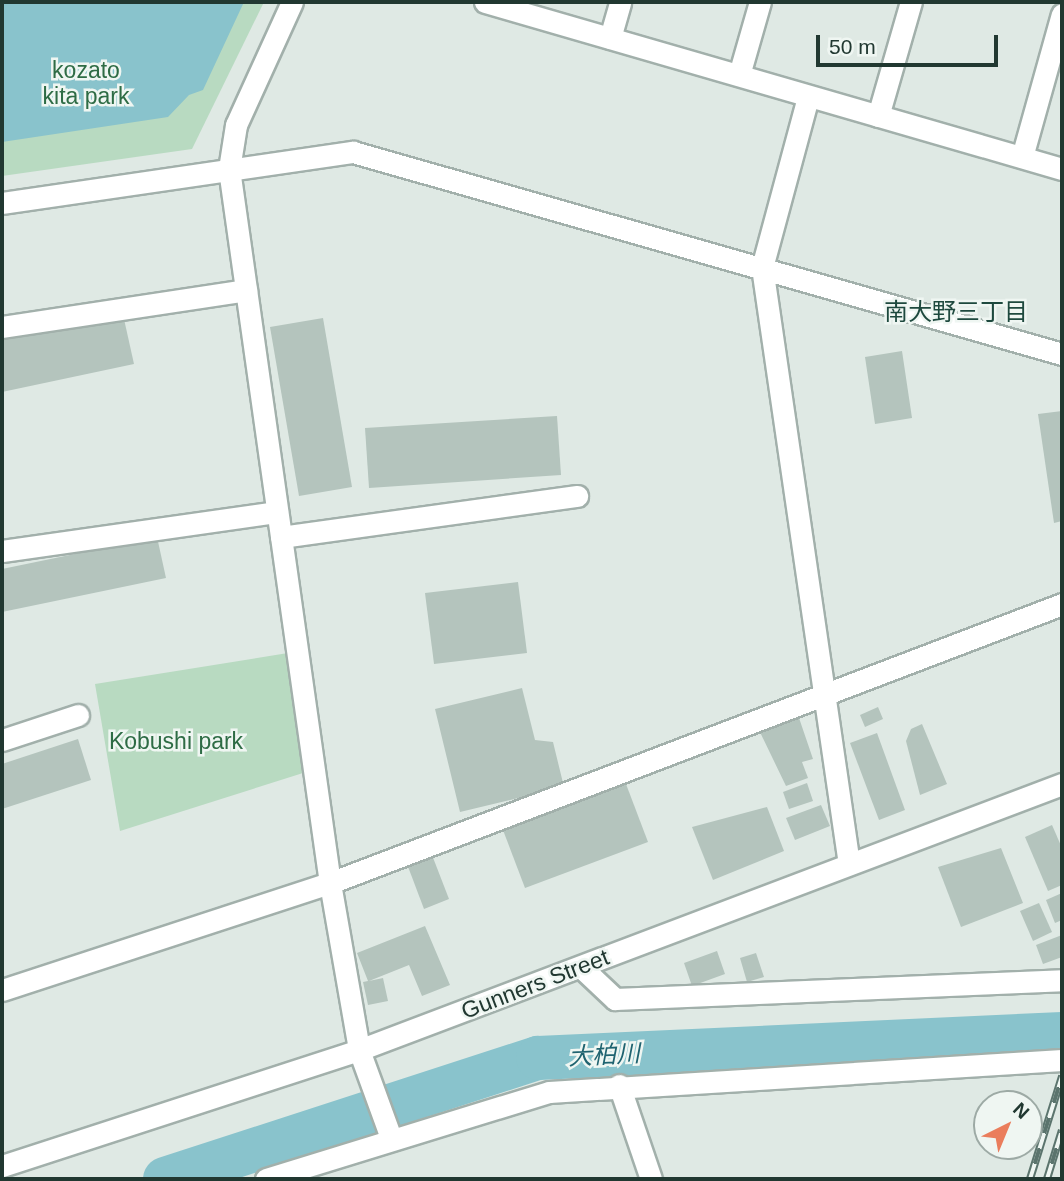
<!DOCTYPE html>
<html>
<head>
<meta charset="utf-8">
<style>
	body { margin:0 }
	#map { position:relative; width:1064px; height:1181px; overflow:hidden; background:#dfe9e4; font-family:Helvetica,"Noto Sans JP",sans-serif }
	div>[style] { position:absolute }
	.green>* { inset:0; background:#b8dac1 }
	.water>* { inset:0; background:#89c3cc }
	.river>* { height:44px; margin:-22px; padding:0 22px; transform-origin:22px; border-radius:22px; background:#89c3cc }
	.building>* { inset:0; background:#b4c4bd }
	.roads { filter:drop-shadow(2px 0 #a2b0ab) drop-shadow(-2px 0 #a2b0ab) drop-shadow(0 2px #a2b0ab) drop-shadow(0 -2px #a2b0ab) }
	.minor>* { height:21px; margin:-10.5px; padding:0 10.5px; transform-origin:10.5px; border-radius:10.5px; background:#fff }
	.rail>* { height:8px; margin-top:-4px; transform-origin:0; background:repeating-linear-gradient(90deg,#eff6f2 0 16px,#5b746d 0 32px); box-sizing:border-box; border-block:2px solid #5b746d }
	span { translate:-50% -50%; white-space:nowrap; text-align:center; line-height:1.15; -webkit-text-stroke:5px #eff6f2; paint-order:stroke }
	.park-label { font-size:23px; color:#2e6c45 }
	.street-label { font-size:23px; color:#213831 }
	.neighbourhood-label { font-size:24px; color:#1e493e }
	.water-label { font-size:24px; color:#1f6370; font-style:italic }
	.frame { position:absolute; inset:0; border:4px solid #213831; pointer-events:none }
	.north { position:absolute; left:973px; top:1090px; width:70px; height:70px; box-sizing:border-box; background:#eff6f2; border:2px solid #9daaa5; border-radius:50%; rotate:43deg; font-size:19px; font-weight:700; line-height:28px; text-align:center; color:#213831 }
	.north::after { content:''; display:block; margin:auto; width:24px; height:32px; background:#ea7d5c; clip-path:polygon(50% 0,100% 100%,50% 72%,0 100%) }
	.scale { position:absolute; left:816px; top:35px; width:182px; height:32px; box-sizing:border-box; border:4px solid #213831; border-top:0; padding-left:9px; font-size:21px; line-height:24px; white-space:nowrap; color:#213831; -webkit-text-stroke:5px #eff6f2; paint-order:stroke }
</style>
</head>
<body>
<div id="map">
	<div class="green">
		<i style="clip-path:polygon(2px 2px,264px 2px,192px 149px,2px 176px)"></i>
		<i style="clip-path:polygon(288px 653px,303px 773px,120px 831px,95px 684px)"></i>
	</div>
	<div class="water">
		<i style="clip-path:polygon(2px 2px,244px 2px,203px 90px,189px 95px,168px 117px,2px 142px)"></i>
	</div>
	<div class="river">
		<i style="left:165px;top:1179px;width:392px;rotate:-18deg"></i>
		<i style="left:538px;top:1058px;width:525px;rotate:-2.62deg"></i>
	</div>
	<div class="building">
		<i style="clip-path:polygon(122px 310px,134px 364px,2px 392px,2px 335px)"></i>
		<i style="clip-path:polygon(323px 318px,352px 487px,299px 496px,270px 327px)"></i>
		<i style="clip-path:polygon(902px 351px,912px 418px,875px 424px,865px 357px)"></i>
		<i style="clip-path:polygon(1062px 411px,1062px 521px,1054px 523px,1038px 414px)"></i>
		<i style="clip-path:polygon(557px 416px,561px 475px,369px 488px,365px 428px)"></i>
		<i style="clip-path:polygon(157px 537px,166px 578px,2px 612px,2px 569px)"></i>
		<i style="clip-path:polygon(518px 582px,527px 653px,434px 664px,425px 593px)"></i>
		<i style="clip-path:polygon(522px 688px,535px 740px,553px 742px,564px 787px,460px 812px,435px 709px)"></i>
		<i style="clip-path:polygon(878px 707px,883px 719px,865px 727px,860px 715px)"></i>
		<i style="clip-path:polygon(798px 715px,813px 759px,802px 762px,808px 778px,786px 786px,758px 728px)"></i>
		<i style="clip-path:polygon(922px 724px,947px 784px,920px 795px,906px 741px,911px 729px)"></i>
		<i style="clip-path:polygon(877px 733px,905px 810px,879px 820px,850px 743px)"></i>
		<i style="clip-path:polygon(78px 739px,91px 780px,2px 809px,2px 764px)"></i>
		<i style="clip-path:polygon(807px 783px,813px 801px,789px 809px,783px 792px)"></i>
		<i style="clip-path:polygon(626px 784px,648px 842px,525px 888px,503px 830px)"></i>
		<i style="clip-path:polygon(821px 805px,830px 826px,795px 840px,786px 818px)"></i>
		<i style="clip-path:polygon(767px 807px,784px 851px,713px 880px,692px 827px)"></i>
		<i style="clip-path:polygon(1052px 825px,1062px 848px,1062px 885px,1048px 891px,1025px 837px)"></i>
		<i style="clip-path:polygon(1001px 848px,1023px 903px,961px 927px,938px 867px)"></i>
		<i style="clip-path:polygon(432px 855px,449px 899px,424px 909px,407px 864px)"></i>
		<i style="clip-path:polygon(1062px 893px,1062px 920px,1055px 923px,1046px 900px)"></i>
		<i style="clip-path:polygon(1039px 903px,1052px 932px,1033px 941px,1020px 911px)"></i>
		<i style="clip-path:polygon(425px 926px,450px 985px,422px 996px,409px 965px,369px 981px,383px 978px,388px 1001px,368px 1005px,363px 982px,368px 981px,357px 953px)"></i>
		<i style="clip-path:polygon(1062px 935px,1062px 957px,1043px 964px,1036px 945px)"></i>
		<i style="clip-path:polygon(717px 951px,725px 974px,692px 986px,684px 963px)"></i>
		<i style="clip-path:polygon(756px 953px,764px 977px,747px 982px,740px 958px)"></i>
	</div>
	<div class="roads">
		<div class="minor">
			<i style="left:292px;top:2px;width:135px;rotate:114.5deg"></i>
			<i style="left:236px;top:125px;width:45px;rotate:99deg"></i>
			<i style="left:229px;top:169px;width:721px;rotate:81.95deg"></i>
			<i style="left:330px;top:883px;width:169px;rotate:80.1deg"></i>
			<i style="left:359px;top:1050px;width:94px;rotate:70deg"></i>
			<i style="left:485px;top:2px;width:601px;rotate:16.14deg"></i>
			<i style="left:610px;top:38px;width:37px;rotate:-74deg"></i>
			<i style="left:739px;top:75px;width:76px;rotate:-74deg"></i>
			<i style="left:808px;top:97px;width:176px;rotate:105.1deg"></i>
			<i style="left:762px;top:267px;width:603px;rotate:81.71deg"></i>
			<i style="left:878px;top:116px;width:119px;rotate:-73.9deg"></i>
			<i style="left:1022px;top:157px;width:148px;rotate:-74.4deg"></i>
			<i style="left:2px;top:203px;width:355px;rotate:-8.3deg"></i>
			<i style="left:353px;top:152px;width:737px;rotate:15.9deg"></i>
			<i style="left:2px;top:327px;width:247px;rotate:-8.6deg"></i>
			<i style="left:281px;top:537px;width:299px;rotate:-7.9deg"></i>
			<i style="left:2px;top:551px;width:278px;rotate:-8.1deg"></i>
			<i style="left:2px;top:740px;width:80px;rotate:-18.2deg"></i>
			<i style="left:581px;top:967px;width:47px;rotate:43.3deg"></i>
			<i style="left:615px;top:999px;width:447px;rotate:-2.4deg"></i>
			<i style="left:2px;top:990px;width:345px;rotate:-18.1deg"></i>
			<i style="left:330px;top:883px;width:783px;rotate:-20.86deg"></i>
			<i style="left:619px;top:1085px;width:99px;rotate:71.2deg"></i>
			<i style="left:2px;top:1166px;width:375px;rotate:-18deg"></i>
			<i style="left:359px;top:1050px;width:752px;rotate:-20.73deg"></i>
			<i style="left:266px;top:1179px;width:296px;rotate:-17.1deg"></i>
			<i style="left:549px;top:1092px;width:514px;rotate:-3.57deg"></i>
		</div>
	</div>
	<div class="rail">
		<i style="left:1030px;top:1179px;width:108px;rotate:-72.7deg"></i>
		<i style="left:1047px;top:1179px;width:51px;rotate:-73deg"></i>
	</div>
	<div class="park-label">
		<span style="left:86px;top:83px">kozato<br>kita park</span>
		<span style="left:176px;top:741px">Kobushi park</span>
	</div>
	<div class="street-label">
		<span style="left:535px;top:984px;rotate:-21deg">Gunners Street</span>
	</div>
	<div class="neighbourhood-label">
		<span style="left:956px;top:312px">南大野三丁目</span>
	</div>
	<div class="water-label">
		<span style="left:604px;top:1055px;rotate:-3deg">大柏川</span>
	</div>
	<div class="frame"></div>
	<div class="north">N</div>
	<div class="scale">50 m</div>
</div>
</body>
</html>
